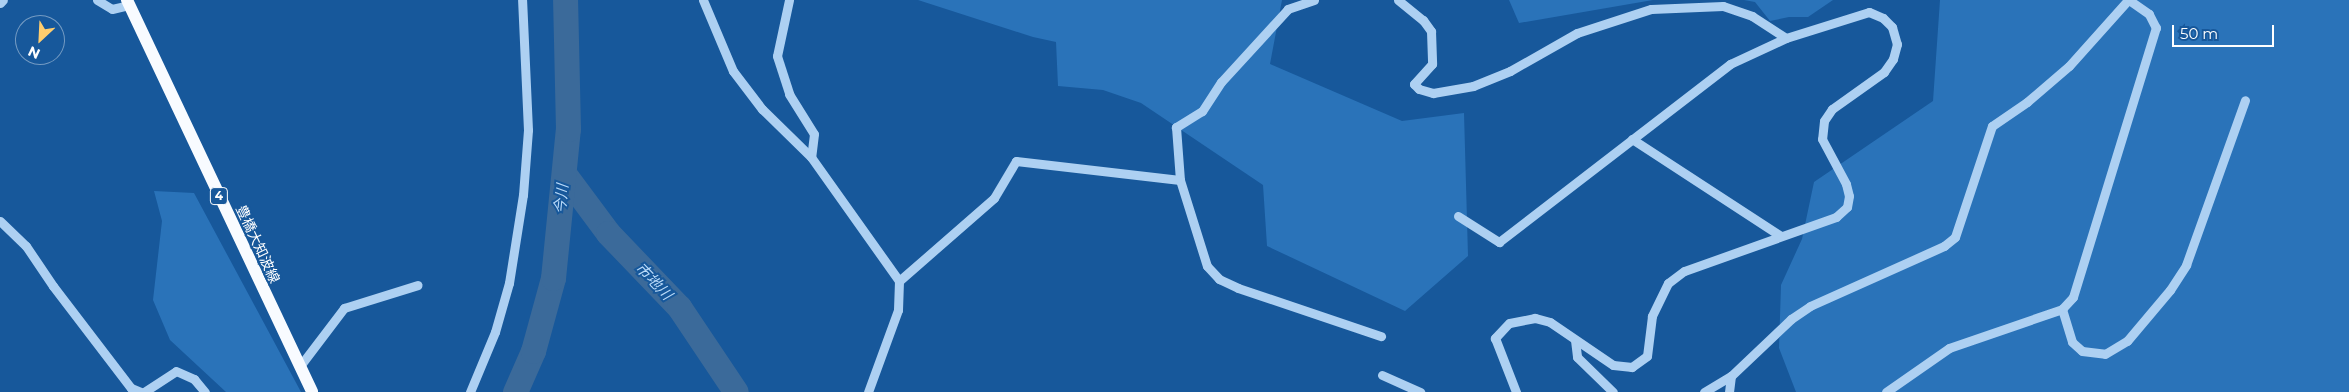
<!DOCTYPE html>
<html>
<head>
<meta charset="utf-8">
<style>
	body { margin:0 }
	#map { position:relative; width:2349px; height:392px; overflow:hidden; background:#17589b; font-family:Montserrat,"Noto Sans JP",sans-serif }
	div>[style] { position:absolute }
	.green>* { inset:0; background:#2a73b9 }
	.river>* { height:25px; margin:-12.5px; padding:0 12.5px; transform-origin:12.5px; border-radius:12.5px; background:#3b6a9a }
	.minor>* { height:9px; margin:-4.5px; padding:0 4.5px; transform-origin:4.5px; border-radius:4.5px; background:#add0f2 }
	.major>* { height:12px; margin:-6px; padding:0 6px; transform-origin:6px; border-radius:6px; background:#f8fbff }
	span { translate:-50% -50%; white-space:nowrap; text-align:center; line-height:1.15; -webkit-text-stroke:4px #17589b; paint-order:stroke }
	.shield-label span { padding:1px 4px; background:#17589b; border:1px solid; border-radius:4px; -webkit-text-stroke-width:0 }
	.shield-label { font-size:12px; color:#fff; font-weight:700 }
	.street-label { font-size:14px; color:#fff }
	.water-label { font-size:15px; color:#b9daf9; font-style:italic }
	.north { position:absolute; left:15px; top:15px; width:50px; height:50px; box-sizing:border-box; background:#17589b; border:1px solid #749bc3; border-radius:50%; rotate:205deg; font-size:14px; font-weight:700; line-height:20px; text-align:center; color:#fff }
	.north::after { content:''; display:block; margin:auto; width:18px; height:22px; background:#ffcd6e; clip-path:polygon(50% 0,100% 100%,50% 72%,0 100%) }
	.scale { position:absolute; left:2172px; top:25px; width:102px; height:22px; box-sizing:border-box; border:2px solid #fff; border-top:0; padding-left:6px; font-size:15px; line-height:18px; white-space:nowrap; color:#fff; -webkit-text-stroke:4px #17589b; paint-order:stroke }
</style>
</head>
<body>
<div id="map">
	<div class="green">
		<i style="clip-path:polygon(918px 0,1282px 0,1270px 64px,1402px 121px,1464px 113px,1468px 256px,1405px 311px,1267px 246px,1263px 185px,1141px 103px,1103px 90px,1058px 86px,1056px 42px,1033px 37px)"></i>
		<i style="clip-path:polygon(1509px 0,1653px 0,1519px 23px)"></i>
		<i style="clip-path:polygon(1744px 0,1833px 0,1808px 17px,1789px 17px,1770px 21px,1755px 2px)"></i>
		<i style="clip-path:polygon(1940px 0,2349px 0,2349px 392px,1796px 392px,1779px 348px,1781px 285px,1802px 239px,1814px 182px,1933px 101px)"></i>
		<i style="clip-path:polygon(154px 191px,194px 193px,301px 392px,226px 392px,170px 340px,153px 300px,162px 221px)"></i>
	</div>
	<div class="river">
		<i style="left:565px;top:175px;width:72px;rotate:53.4deg"></i>
		<i style="left:608px;top:233px;width:103px;rotate:46.2deg"></i>
		<i style="left:679px;top:307px;width:102px;rotate:56.2deg"></i>
		<i style="left:515px;top:392px;width:45px;rotate:-66.3deg"></i>
		<i style="left:533px;top:351px;width:76px;rotate:-74.7deg"></i>
		<i style="left:553px;top:278px;width:150px;rotate:-84.3deg"></i>
		<i style="left:568px;top:129px;width:129px;rotate:-91.3deg"></i>
	</div>
	<div class="minor">
		<i style="left:97px;top:0;width:17px;rotate:31deg"></i>
		<i style="left:112px;top:9px;width:17px;rotate:-13deg"></i>
		<i style="left:703px;top:0;width:77px;rotate:67.1deg"></i>
		<i style="left:733px;top:71px;width:48px;rotate:52.7deg"></i>
		<i style="left:762px;top:109px;width:69px;rotate:44.4deg"></i>
		<i style="left:811px;top:157px;width:152px;rotate:54.6deg"></i>
		<i style="left:899px;top:281px;width:29px;rotate:92deg"></i>
		<i style="left:898px;top:310px;width:87px;rotate:110.1deg"></i>
		<i style="left:789px;top:0;width:57px;rotate:102.1deg"></i>
		<i style="left:777px;top:56px;width:40px;rotate:72deg"></i>
		<i style="left:789px;top:94px;width:47px;rotate:58deg"></i>
		<i style="left:814px;top:134px;width:23px;rotate:97deg"></i>
		<i style="left:1314px;top:0;width:28px;rotate:161deg"></i>
		<i style="left:1288px;top:9px;width:99px;rotate:132.5deg"></i>
		<i style="left:1221px;top:82px;width:35px;rotate:123deg"></i>
		<i style="left:1202px;top:111px;width:31px;rotate:148deg"></i>
		<i style="left:1176px;top:127px;width:53px;rotate:85.7deg"></i>
		<i style="left:1180px;top:180px;width:90px;rotate:72.6deg"></i>
		<i style="left:1207px;top:266px;width:18px;rotate:47deg"></i>
		<i style="left:1219px;top:279px;width:21px;rotate:25deg"></i>
		<i style="left:1238px;top:288px;width:151px;rotate:18.6deg"></i>
		<i style="left:1398px;top:0;width:32px;rotate:39deg"></i>
		<i style="left:1423px;top:20px;width:14px;rotate:54deg"></i>
		<i style="left:1431px;top:31px;width:33px;rotate:88deg"></i>
		<i style="left:1432px;top:64px;width:27px;rotate:132deg"></i>
		<i style="left:1414px;top:84px;width:7px;rotate:45deg"></i>
		<i style="left:1419px;top:89px;width:15px;rotate:16deg"></i>
		<i style="left:1433px;top:93px;width:41px;rotate:-9.9deg"></i>
		<i style="left:1473px;top:86px;width:40px;rotate:-22deg"></i>
		<i style="left:1510px;top:71px;width:77px;rotate:-29.6deg"></i>
		<i style="left:1577px;top:33px;width:78px;rotate:-18deg"></i>
		<i style="left:1651px;top:9px;width:72px;rotate:-2.4deg"></i>
		<i style="left:1723px;top:6px;width:31px;rotate:19deg"></i>
		<i style="left:1752px;top:16px;width:40px;rotate:32.9deg"></i>
		<i style="left:0;top:3px;width:4px;rotate:-45deg"></i>
		<i style="left:1632px;top:139px;width:176px;rotate:33.1deg"></i>
		<i style="left:1458px;top:216px;width:49px;rotate:32.4deg"></i>
		<i style="left:1499px;top:242px;width:292px;rotate:-37.6deg"></i>
		<i style="left:1730px;top:64px;width:62px;rotate:-24.9deg"></i>
		<i style="left:1786px;top:38px;width:87px;rotate:-17.4deg"></i>
		<i style="left:1869px;top:12px;width:15px;rotate:23deg"></i>
		<i style="left:1883px;top:18px;width:13px;rotate:45deg"></i>
		<i style="left:1892px;top:27px;width:18px;rotate:74deg"></i>
		<i style="left:1897px;top:44px;width:16px;rotate:105deg"></i>
		<i style="left:1893px;top:59px;width:16px;rotate:125deg"></i>
		<i style="left:1884px;top:72px;width:64px;rotate:144.6deg"></i>
		<i style="left:1832px;top:109px;width:14px;rotate:124deg"></i>
		<i style="left:1824px;top:121px;width:18px;rotate:96deg"></i>
		<i style="left:1822px;top:139px;width:51px;rotate:61.9deg"></i>
		<i style="left:1846px;top:184px;width:12px;rotate:76deg"></i>
		<i style="left:1849px;top:196px;width:11px;rotate:100deg"></i>
		<i style="left:1847px;top:207px;width:15px;rotate:138deg"></i>
		<i style="left:1836px;top:217px;width:161px;rotate:160.4deg"></i>
		<i style="left:1684px;top:271px;width:20px;rotate:143deg"></i>
		<i style="left:1668px;top:283px;width:37px;rotate:116deg"></i>
		<i style="left:1652px;top:316px;width:40px;rotate:97.1deg"></i>
		<i style="left:1647px;top:356px;width:19px;rotate:144deg"></i>
		<i style="left:1632px;top:367px;width:19px;rotate:-174deg"></i>
		<i style="left:1613px;top:365px;width:76px;rotate:-145.7deg"></i>
		<i style="left:1550px;top:322px;width:16px;rotate:-165deg"></i>
		<i style="left:1535px;top:318px;width:26px;rotate:169deg"></i>
		<i style="left:1509px;top:323px;width:21px;rotate:133deg"></i>
		<i style="left:1495px;top:338px;width:58px;rotate:68.7deg"></i>
		<i style="left:0;top:221px;width:36px;rotate:44deg"></i>
		<i style="left:26px;top:246px;width:48px;rotate:56deg"></i>
		<i style="left:53px;top:286px;width:128px;rotate:52.6deg"></i>
		<i style="left:131px;top:388px;width:11px;rotate:22deg"></i>
		<i style="left:899px;top:281px;width:126px;rotate:-41.1deg"></i>
		<i style="left:994px;top:198px;width:43px;rotate:-59.3deg"></i>
		<i style="left:1016px;top:161px;width:165px;rotate:6.6deg"></i>
		<i style="left:2062px;top:309px;width:34px;rotate:73deg"></i>
		<i style="left:2072px;top:342px;width:13px;rotate:42deg"></i>
		<i style="left:2082px;top:351px;width:23px;rotate:7deg"></i>
		<i style="left:2105px;top:354px;width:26px;rotate:-31deg"></i>
		<i style="left:2127px;top:341px;width:67px;rotate:-49.9deg"></i>
		<i style="left:2170px;top:290px;width:30px;rotate:-57deg"></i>
		<i style="left:2186px;top:265px;width:175px;rotate:-70.3deg"></i>
		<i style="left:1575px;top:340px;width:17px;rotate:83deg"></i>
		<i style="left:1577px;top:357px;width:50px;rotate:44.2deg"></i>
		<i style="left:300px;top:366px;width:73px;rotate:-52.8deg"></i>
		<i style="left:344px;top:308px;width:77px;rotate:-17.3deg"></i>
		<i style="left:1382px;top:375px;width:42px;rotate:24.1deg"></i>
		<i style="left:144px;top:392px;width:38px;rotate:-33deg"></i>
		<i style="left:176px;top:371px;width:20px;rotate:24deg"></i>
		<i style="left:194px;top:379px;width:17px;rotate:50deg"></i>
		<i style="left:470px;top:392px;width:65px;rotate:-67.4deg"></i>
		<i style="left:495px;top:332px;width:51px;rotate:-74.1deg"></i>
		<i style="left:509px;top:283px;width:89px;rotate:-81deg"></i>
		<i style="left:523px;top:195px;width:65px;rotate:-85.6deg"></i>
		<i style="left:528px;top:130px;width:130px;rotate:-92.6deg"></i>
		<i style="left:1704px;top:392px;width:31px;rotate:-31deg"></i>
		<i style="left:1731px;top:376px;width:83px;rotate:-43.5deg"></i>
		<i style="left:1791px;top:319px;width:23px;rotate:-34deg"></i>
		<i style="left:1810px;top:306px;width:147px;rotate:-24.1deg"></i>
		<i style="left:1944px;top:246px;width:14px;rotate:-39deg"></i>
		<i style="left:1955px;top:237px;width:117px;rotate:-71.6deg"></i>
		<i style="left:1992px;top:126px;width:42px;rotate:-34.4deg"></i>
		<i style="left:2027px;top:102px;width:55px;rotate:-40.6deg"></i>
		<i style="left:2069px;top:66px;width:89px;rotate:-48.2deg"></i>
		<i style="left:1729px;top:392px;width:16px;rotate:-83deg"></i>
		<i style="left:1886px;top:392px;width:77px;rotate:-34.9deg"></i>
		<i style="left:1949px;top:348px;width:120px;rotate:-19deg"></i>
		<i style="left:2062px;top:309px;width:16px;rotate:-47deg"></i>
		<i style="left:2073px;top:297px;width:282px;rotate:-72.9deg"></i>
		<i style="left:2156px;top:28px;width:16px;rotate:-117deg"></i>
		<i style="left:2149px;top:14px;width:24px;rotate:-145deg"></i>
	</div>
	<div class="major">
		<i style="left:127px;top:0;width:433px;rotate:64.7deg"></i>
	</div>
	<div class="shield-label">
		<span style="left:219px;top:196px">4</span>
	</div>
	<div class="street-label">
		<span style="left:258px;top:244px;rotate:65deg">豊橋大知波線</span>
	</div>
	<div class="water-label">
		<span style="left:561px;top:199px;rotate:-84deg">今川</span>
		<span style="left:654px;top:281px;rotate:46deg">市地川</span>
	</div>
	<div class="north">N</div>
	<div class="scale">50 m</div>
</div>
</body>
</html>
